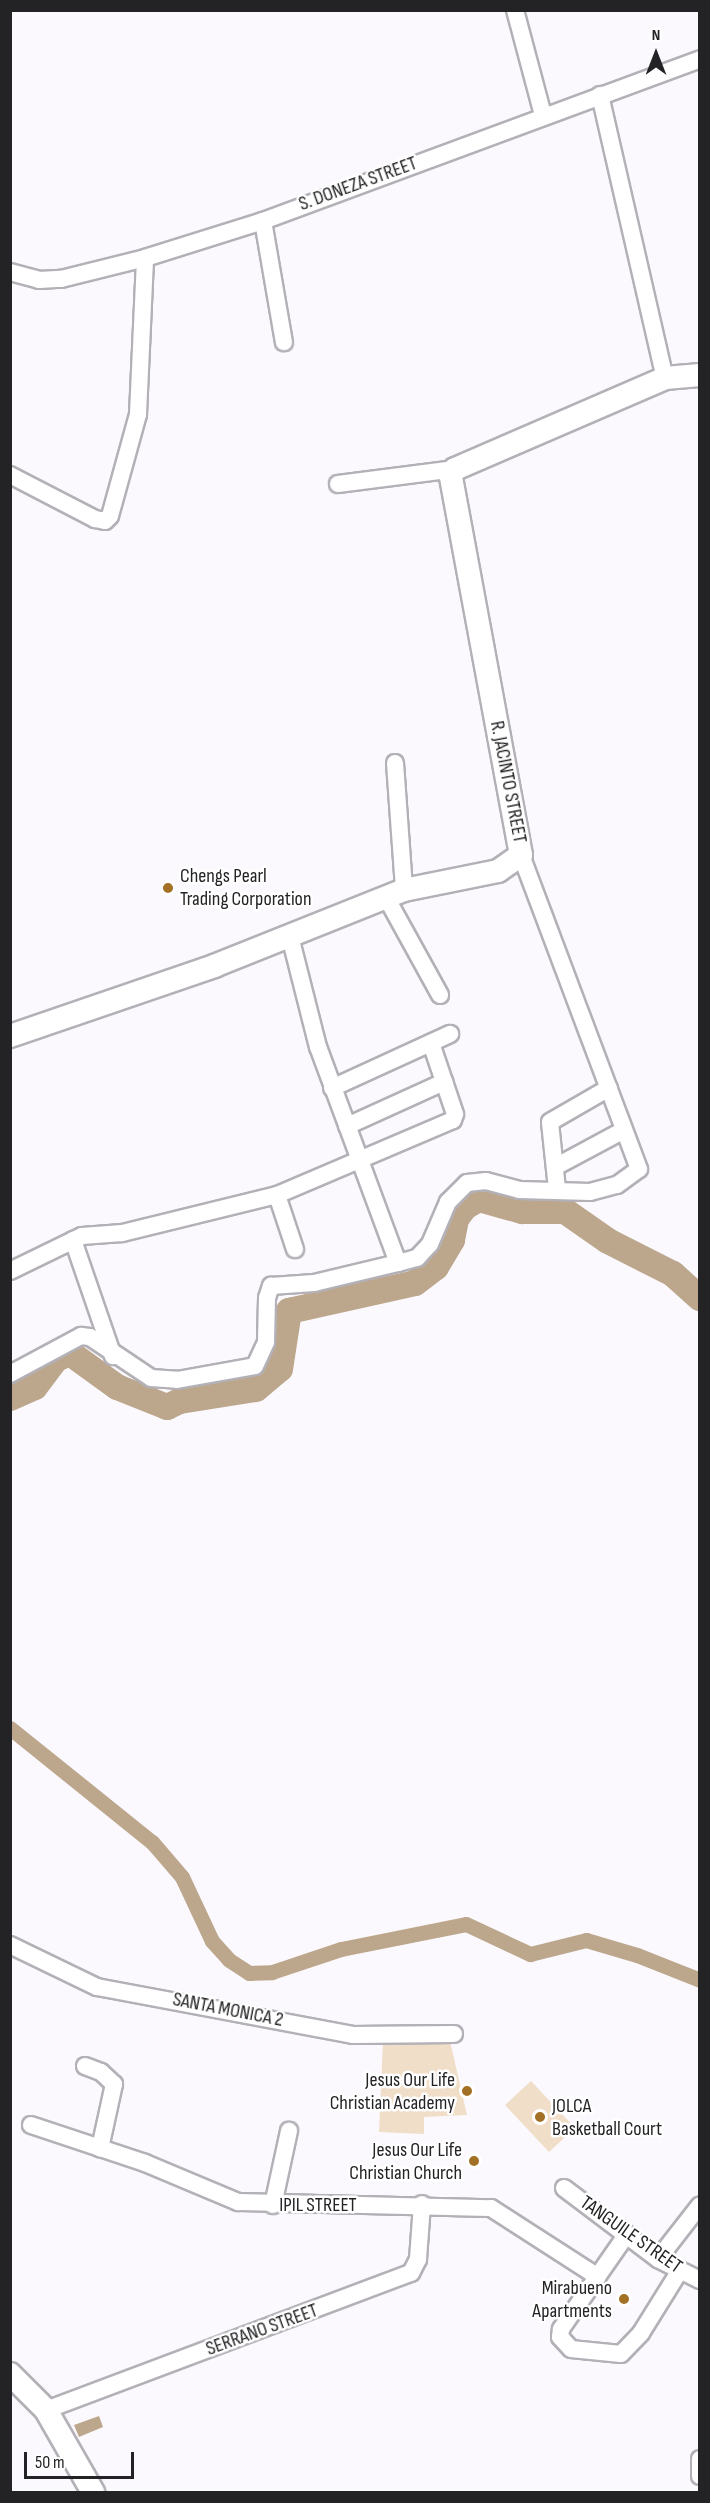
<!DOCTYPE html>
<html>
<head>
<meta charset="utf-8">
<style>
	body { margin:0 }
	#map { position:relative; width:710px; height:2503px; overflow:hidden; background:#fbf9fe; font-family:"Sofia Sans Condensed",sans-serif }
	div>[style] { position:absolute }
	.green>* { inset:0; background:#f0dec8 }
	.water>* { inset:0; background:#bca78d }
	.canal>* { height:15px; margin:-7.5px; padding:0 7.5px; transform-origin:7.5px; border-radius:7.5px; background:#bca78d }
	.river>* { height:26px; margin:-13px; padding:0 13px; transform-origin:13px; border-radius:13px; background:#bca78d }
	.roads { filter:drop-shadow(2px 0 #b3b1b7) drop-shadow(-2px 0 #b3b1b7) drop-shadow(0 2px #b3b1b7) drop-shadow(0 -2px #b3b1b7) }
	.street>* { height:16px; margin:-8px; padding:0 8px; transform-origin:8px; border-radius:8px; background:#fff }
	.secondary>* { height:22px; margin:-11px; padding:0 11px; transform-origin:11px; border-radius:11px; background:#fff }
	.dots>* { width:16px; height:16px; translate:-50% -50%; box-sizing:border-box; border:3px solid #fff; border-radius:50% }
	span { translate:-50% -50%; white-space:nowrap; text-align:center; line-height:1.15; -webkit-text-stroke:5px #fff; paint-order:stroke }
	.street-label { font-size:20px; color:#232225 }
	.poi-label { font-size:20px; color:#232225 }
	.left { translate:0 -50%; text-align:left }
	.right { translate:-100% -50%; text-align:right }
	.frame { position:absolute; inset:0; border:12px solid #232225; pointer-events:none }
	.north { position:absolute; left:626px; top:24px; width:60px; height:60px; -webkit-text-stroke:4px #fff; paint-order:stroke; rotate:0deg; font-size:16px; font-weight:700; line-height:24px; text-align:center; color:#232225 }
	.north::after { content:''; display:block; margin:auto; width:21px; height:27px; background:#232225; clip-path:polygon(50% 0,100% 100%,50% 72%,0 100%) }
	.scale { position:absolute; left:24px; top:2452px; width:110px; height:27px; box-sizing:border-box; border:3px solid #232225; border-top:0; padding-left:8px; font-size:18px; line-height:21px; white-space:nowrap; color:#232225; -webkit-text-stroke:4px #fff; paint-order:stroke }
</style>
</head>
<body>
<div id="map">
	<div class="green">
		<i style="clip-path:polygon(383px 2041px,450px 2041px,467px 2115px,424px 2117px,424px 2134px,379px 2132px)"></i>
		<i style="clip-path:polygon(531px 2081px,575px 2128px,549px 2152px,505px 2105px)"></i>
	</div>
	<div class="water">
		<i style="clip-path:polygon(99px 2416px,103px 2427px,79px 2437px,74px 2425px)"></i>
	</div>
	<div class="canal">
		<i style="left:10px;top:1728px;width:182px;rotate:38.8deg"></i>
		<i style="left:152px;top:1842px;width:46px;rotate:49.4deg"></i>
		<i style="left:182px;top:1877px;width:71px;rotate:64.9deg"></i>
		<i style="left:212px;top:1941px;width:25px;rotate:48deg"></i>
		<i style="left:229px;top:1960px;width:24px;rotate:33deg"></i>
		<i style="left:249px;top:1973px;width:23px;rotate:-2deg"></i>
		<i style="left:272px;top:1972px;width:73px;rotate:-18.4deg"></i>
		<i style="left:341px;top:1949px;width:127px;rotate:-11.3deg"></i>
		<i style="left:466px;top:1924px;width:71px;rotate:25.1deg"></i>
		<i style="left:530px;top:1954px;width:58px;rotate:-14deg"></i>
		<i style="left:586px;top:1940px;width:53px;rotate:16.4deg"></i>
		<i style="left:637px;top:1955px;width:68px;rotate:21.6deg"></i>
	</div>
	<div class="river">
		<i style="left:10px;top:1398px;width:27px;rotate:-24deg"></i>
		<i style="left:35px;top:1387px;width:35px;rotate:-53deg"></i>
		<i style="left:56px;top:1359px;width:15px;rotate:-23deg"></i>
		<i style="left:70px;top:1353px;width:58px;rotate:35.9deg"></i>
		<i style="left:117px;top:1387px;width:54px;rotate:21.8deg"></i>
		<i style="left:167px;top:1407px;width:14px;rotate:-25deg"></i>
		<i style="left:180px;top:1401px;width:77px;rotate:-9deg"></i>
		<i style="left:256px;top:1389px;width:31px;rotate:-40deg"></i>
		<i style="left:280px;top:1369px;width:59px;rotate:-81.2deg"></i>
		<i style="left:289px;top:1311px;width:129px;rotate:-12.5deg"></i>
		<i style="left:415px;top:1283px;width:26px;rotate:-37deg"></i>
		<i style="left:436px;top:1267px;width:31px;rotate:-59deg"></i>
		<i style="left:452px;top:1240px;width:21px;rotate:-79deg"></i>
		<i style="left:456px;top:1219px;width:15px;rotate:-53deg"></i>
		<i style="left:465px;top:1207px;width:16px;rotate:-30deg"></i>
		<i style="left:479px;top:1199px;width:45px;rotate:15.6deg"></i>
		<i style="left:522px;top:1211px;width:43px"></i>
		<i style="left:565px;top:1211px;width:52px;rotate:34.9deg"></i>
		<i style="left:608px;top:1241px;width:73px;rotate:26.9deg"></i>
		<i style="left:673px;top:1274px;width:36px;rotate:42deg"></i>
	</div>
	<div class="roads">
		<div class="street">
			<i style="left:515px;top:10px;width:109px;rotate:75.1deg"></i>
			<i style="left:600px;top:95px;width:290px;rotate:77.1deg"></i>
			<i style="left:263px;top:221px;width:123px;rotate:80.2deg"></i>
			<i style="left:10px;top:272px;width:30px;rotate:15deg"></i>
			<i style="left:39px;top:280px;width:22px;rotate:-3deg"></i>
			<i style="left:61px;top:279px;width:87px;rotate:-14deg"></i>
			<i style="left:145px;top:258px;width:124px;rotate:-17.4deg"></i>
			<i style="left:263px;top:221px;width:466px;rotate:-20.3deg"></i>
			<i style="left:10px;top:475px;width:96px;rotate:27.4deg"></i>
			<i style="left:95px;top:519px;width:10px;rotate:11deg"></i>
			<i style="left:105px;top:521px;width:7px;rotate:-45deg"></i>
			<i style="left:110px;top:516px;width:106px;rotate:-74.6deg"></i>
			<i style="left:138px;top:414px;width:156px;rotate:-87.4deg"></i>
			<i style="left:338px;top:484px;width:118px;rotate:-7.3deg"></i>
			<i style="left:395px;top:763px;width:127px;rotate:85.9deg"></i>
			<i style="left:386px;top:897px;width:112px;rotate:61.1deg"></i>
			<i style="left:332px;top:1088px;width:130px;rotate:-24.6deg"></i>
			<i style="left:347px;top:1126px;width:107px;rotate:-24.4deg"></i>
			<i style="left:555px;top:1167px;width:78px;rotate:-28.2deg"></i>
			<i style="left:557px;top:1189px;width:67px;rotate:-96deg"></i>
			<i style="left:550px;top:1122px;width:68px;rotate:-30deg"></i>
			<i style="left:277px;top:1195px;width:57px;rotate:71.6deg"></i>
			<i style="left:73px;top:1240px;width:123px;rotate:71deg"></i>
			<i style="left:398px;top:1263px;width:20px;rotate:-15deg"></i>
			<i style="left:417px;top:1258px;width:19px;rotate:-47deg"></i>
			<i style="left:430px;top:1244px;width:46px;rotate:-66.8deg"></i>
			<i style="left:448px;top:1202px;width:27px;rotate:-45deg"></i>
			<i style="left:467px;top:1183px;width:19px;rotate:-6deg"></i>
			<i style="left:486px;top:1181px;width:34px;rotate:15deg"></i>
			<i style="left:519px;top:1190px;width:71px;rotate:1.6deg"></i>
			<i style="left:590px;top:1192px;width:28px;rotate:-15deg"></i>
			<i style="left:617px;top:1185px;width:27px;rotate:-36deg"></i>
			<i style="left:639px;top:1169px;width:335px;rotate:-110.6deg"></i>
			<i style="left:10px;top:1271px;width:80px;rotate:-25.9deg"></i>
			<i style="left:82px;top:1236px;width:40px;rotate:-4.3deg"></i>
			<i style="left:122px;top:1233px;width:160px;rotate:-13.8deg"></i>
			<i style="left:277px;top:1195px;width:191px;rotate:-23.1deg"></i>
			<i style="left:453px;top:1120px;width:6px;rotate:-72deg"></i>
			<i style="left:455px;top:1114px;width:75px;rotate:-108.7deg"></i>
			<i style="left:10px;top:1374px;width:81px;rotate:-28.2deg"></i>
			<i style="left:81px;top:1336px;width:9px;rotate:6deg"></i>
			<i style="left:90px;top:1337px;width:73px;rotate:33.9deg"></i>
			<i style="left:151px;top:1378px;width:26px;rotate:4deg"></i>
			<i style="left:177px;top:1380px;width:79px;rotate:-10.2deg"></i>
			<i style="left:255px;top:1366px;width:26px;rotate:-65deg"></i>
			<i style="left:266px;top:1342px;width:44px;rotate:-88.7deg"></i>
			<i style="left:267px;top:1298px;width:13px;rotate:-72deg"></i>
			<i style="left:271px;top:1286px;width:43px;rotate:-4deg"></i>
			<i style="left:314px;top:1283px;width:86px;rotate:-13.4deg"></i>
			<i style="left:398px;top:1263px;width:230px;rotate:-110.3deg"></i>
			<i style="left:318px;top:1047px;width:114px;rotate:-104.2deg"></i>
			<i style="left:10px;top:1945px;width:97px;rotate:25.8deg"></i>
			<i style="left:97px;top:1987px;width:260px;rotate:10.6deg"></i>
			<i style="left:353px;top:2035px;width:101px;rotate:-0.6deg"></i>
			<i style="left:85px;top:2066px;width:17px;rotate:21deg"></i>
			<i style="left:101px;top:2072px;width:18px;rotate:43deg"></i>
			<i style="left:114px;top:2084px;width:66px;rotate:102.3deg"></i>
			<i style="left:31px;top:2125px;width:120px;rotate:18.4deg"></i>
			<i style="left:145px;top:2163px;width:101px;rotate:22.8deg"></i>
			<i style="left:238px;top:2202px;width:253px;rotate:1.4deg"></i>
			<i style="left:491px;top:2208px;width:127px;rotate:32.8deg"></i>
			<i style="left:564px;top:2188px;width:118px;rotate:37.1deg"></i>
			<i style="left:658px;top:2259px;width:47px;rotate:26.6deg"></i>
			<i style="left:273px;top:2205px;width:76px;rotate:-77.8deg"></i>
			<i style="left:627px;top:2234px;width:116px;rotate:124.8deg"></i>
			<i style="left:561px;top:2329px;width:8px;rotate:97deg"></i>
			<i style="left:560px;top:2337px;width:16px;rotate:47deg"></i>
			<i style="left:571px;top:2349px;width:50px;rotate:5.7deg"></i>
			<i style="left:621px;top:2354px;width:29px;rotate:-46deg"></i>
			<i style="left:641px;top:2333px;width:72px;rotate:-58.1deg"></i>
			<i style="left:658px;top:2259px;width:68px;rotate:-52.1deg"></i>
			<i style="left:46px;top:2410px;width:390px;rotate:-20.6deg"></i>
			<i style="left:411px;top:2273px;width:16px;rotate:-63deg"></i>
			<i style="left:418px;top:2259px;width:55px;rotate:-85.8deg"></i>
			<i style="left:700px;top:2459px;width:17px;rotate:90deg"></i>
		</div>
		<div class="secondary">
			<i style="left:10px;top:1036px;width:216px;rotate:-18.9deg"></i>
			<i style="left:214px;top:966px;width:205px;rotate:-21.8deg"></i>
			<i style="left:404px;top:890px;width:96px;rotate:-11.4deg"></i>
			<i style="left:498px;top:871px;width:28px;rotate:-35deg"></i>
			<i style="left:521px;top:855px;width:385px;rotate:-100.5deg"></i>
			<i style="left:451px;top:476px;width:8px;rotate:-60deg"></i>
			<i style="left:455px;top:469px;width:229px;rotate:-23.4deg"></i>
			<i style="left:665px;top:378px;width:35px;rotate:-5deg"></i>
			<i style="left:10px;top:2374px;width:51px;rotate:45deg"></i>
			<i style="left:46px;top:2410px;width:95px;rotate:60.2deg"></i>
		</div>
	</div>
	<div class="dots">
		<i style="left:168px;top:888px;background:#a27126"></i>
		<i style="left:467px;top:2091px;background:#a27126"></i>
		<i style="left:540px;top:2117px;background:#a27126"></i>
		<i style="left:474px;top:2161px;background:#a27126"></i>
		<i style="left:624px;top:2299px;background:#a27126"></i>
	</div>
	<div class="street-label">
		<span style="left:358px;top:184px;rotate:-20deg">S. DONEZA STREET</span>
		<span style="left:508px;top:782px;rotate:79deg">R. JACINTO STREET</span>
		<span style="left:228px;top:2010px;rotate:11deg">SANTA MONICA 2</span>
		<span style="left:318px;top:2205px">IPIL STREET</span>
		<span style="left:631px;top:2235px;rotate:35deg">TANGUILE STREET</span>
		<span style="left:262px;top:2330px;rotate:-20deg">SERRANO STREET</span>
	</div>
	<div class="poi-label">
		<span class="left" style="left:180px;top:888px">Chengs Pearl<br>Trading Corporation</span>
		<span class="right" style="left:455px;top:2092px">Jesus Our Life<br>Christian Academy</span>
		<span class="left" style="left:552px;top:2118px">JOLCA<br>Basketball Court</span>
		<span class="right" style="left:462px;top:2162px">Jesus Our Life<br>Christian Church</span>
		<span class="right" style="left:612px;top:2300px">Mirabueno<br>Apartments</span>
	</div>
	<div class="frame"></div>
	<div class="north">N</div>
	<div class="scale">50 m</div>
</div>
</body>
</html>
